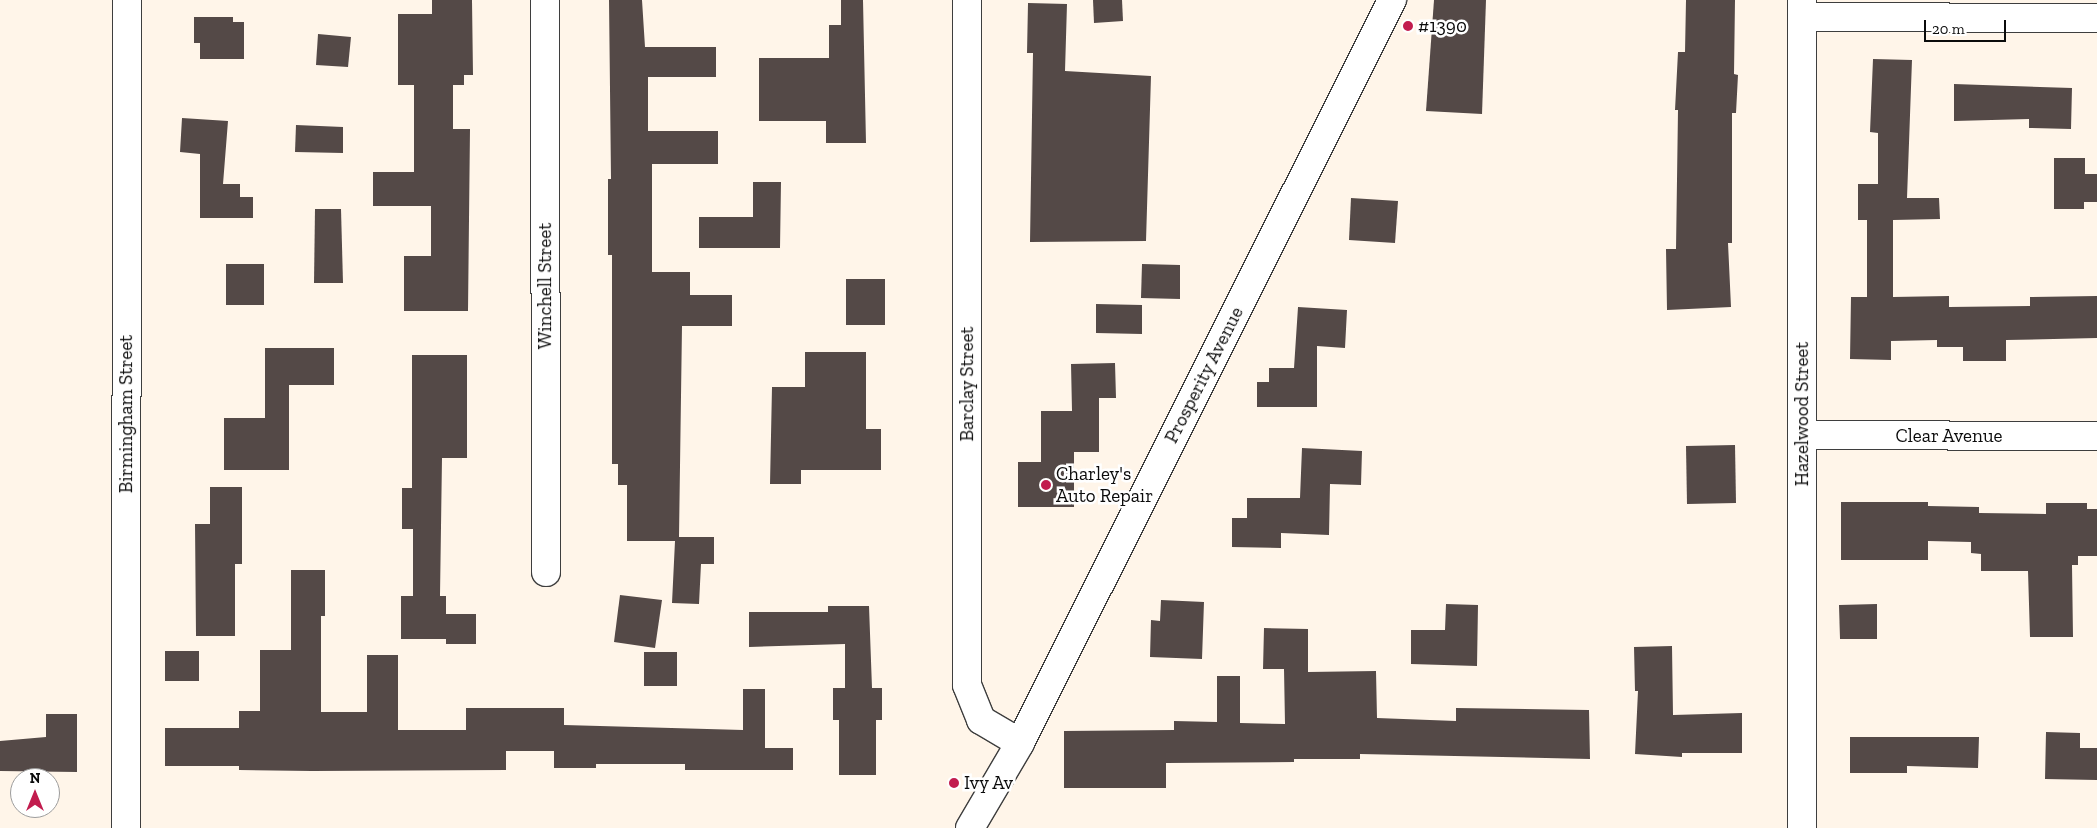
<!DOCTYPE html>
<html>
<head>
<meta charset="utf-8">
<style>
	body { margin:0 }
	#map { position:relative; width:2097px; height:828px; overflow:hidden; background:#fff5e9; font-family:"Zilla Slab",serif }
	div>[style] { position:absolute }
	.building>* { inset:0; background:#544947 }
	.roads { filter:drop-shadow(1px 0 #3e3e3e) drop-shadow(-1px 0 #3e3e3e) drop-shadow(0 1px #3e3e3e) drop-shadow(0 -1px #3e3e3e) }
	.minor>* { height:28px; margin:-14px; padding:0 14px; transform-origin:14px; border-radius:14px; background:#fff }
	.dots>* { width:14px; height:14px; translate:-50% -50%; box-sizing:border-box; border:2px solid #fff; border-radius:50% }
	span { translate:-50% -50%; white-space:nowrap; text-align:center; line-height:1.15; -webkit-text-stroke:5px #fff; paint-order:stroke }
	.poi-label { font-size:19px; color:#0b0b0b }
	.left { translate:0 -50%; text-align:left }
	.street-label { font-size:19px; color:#0b0b0b }
	.north { position:absolute; left:10px; top:768px; width:50px; height:50px; box-sizing:border-box; background:#fff; border:1px solid #9d9d9d; border-radius:50%; rotate:0deg; font-size:14px; font-weight:700; line-height:20px; text-align:center; color:#0b0b0b }
	.north::after { content:''; display:block; margin:auto; width:18px; height:22px; background:#c21c4e; clip-path:polygon(50% 0,100% 100%,50% 72%,0 100%) }
	.scale { position:absolute; left:1924px; top:20px; width:82px; height:22px; box-sizing:border-box; border:2px solid #0b0b0b; border-top:0; padding-left:6px; font-size:15px; line-height:18px; white-space:nowrap; color:#0b0b0b; -webkit-text-stroke:4px #fff; paint-order:stroke }
</style>
</head>
<body>
<div id="map">
	<div class="building">
		<i style="clip-path:polygon(432px 0,472px 0,473px 75px,464px 75px,464px 85px,453px 85px,453px 129px,470px 129px,468px 311px,404px 311px,404px 256px,431px 256px,431px 206px,373px 206px,373px 172px,414px 172px,414px 85px,398px 85px,398px 14px,432px 14px)"></i>
		<i style="clip-path:polygon(609px 0,642px 0,645px 47px,716px 47px,716px 77px,648px 77px,648px 131px,718px 131px,718px 164px,652px 164px,652px 272px,690px 272px,690px 295px,732px 295px,732px 326px,682px 326px,679px 537px,714px 537px,714px 564px,701px 564px,699px 604px,672px 603px,675px 541px,627px 541px,627px 485px,618px 485px,618px 464px,612px 464px,612px 255px,608px 255px,608px 179px,611px 179px)"></i>
		<i style="clip-path:polygon(841px 0,863px 0,866px 143px,826px 143px,826px 121px,759px 121px,759px 58px,829px 58px,829px 25px,841px 25px)"></i>
		<i style="clip-path:polygon(1093px 0,1122px 0,1123px 21px,1094px 23px)"></i>
		<i style="clip-path:polygon(1434px 0,1486px 0,1482px 114px,1426px 111px)"></i>
		<i style="clip-path:polygon(1686px 0,1735px 0,1734px 74px,1738px 75px,1736px 113px,1732px 113px,1732px 243px,1728px 243px,1731px 307px,1667px 310px,1666px 249px,1676px 249px,1678px 110px,1675px 110px,1678px 52px,1685px 52px)"></i>
		<i style="clip-path:polygon(1028px 3px,1067px 4px,1065px 71px,1151px 76px,1146px 241px,1030px 242px,1033px 53px,1027px 53px)"></i>
		<i style="clip-path:polygon(194px 17px,233px 17px,233px 22px,244px 22px,244px 59px,200px 59px,200px 43px,194px 43px)"></i>
		<i style="clip-path:polygon(318px 34px,351px 37px,348px 67px,316px 65px)"></i>
		<i style="clip-path:polygon(1873px 59px,1912px 60px,1907px 198px,1939px 198px,1940px 219px,1893px 220px,1893px 297px,1949px 296px,1949px 307px,2030px 306px,2030px 297px,2097px 296px,2097px 338px,2006px 340px,2006px 361px,1963px 361px,1963px 347px,1937px 347px,1937px 340px,1891px 341px,1891px 360px,1850px 359px,1851px 297px,1867px 297px,1867px 220px,1858px 220px,1858px 184px,1878px 184px,1878px 133px,1870px 132px)"></i>
		<i style="clip-path:polygon(1954px 84px,2072px 88px,2071px 129px,2029px 128px,2029px 119px,1954px 121px)"></i>
		<i style="clip-path:polygon(182px 118px,228px 121px,223px 184px,240px 184px,240px 197px,253px 197px,253px 218px,200px 218px,200px 154px,180px 152px)"></i>
		<i style="clip-path:polygon(296px 125px,343px 127px,343px 153px,295px 152px)"></i>
		<i style="clip-path:polygon(2054px 158px,2085px 158px,2085px 174px,2097px 174px,2097px 202px,2084px 202px,2084px 209px,2054px 209px)"></i>
		<i style="clip-path:polygon(753px 182px,781px 182px,780px 248px,699px 248px,699px 217px,753px 217px)"></i>
		<i style="clip-path:polygon(1351px 198px,1398px 201px,1395px 243px,1349px 240px)"></i>
		<i style="clip-path:polygon(315px 209px,341px 209px,343px 283px,314px 283px)"></i>
		<i style="clip-path:polygon(226px 264px,264px 264px,264px 305px,226px 305px)"></i>
		<i style="clip-path:polygon(1142px 264px,1180px 265px,1180px 299px,1141px 298px)"></i>
		<i style="clip-path:polygon(846px 279px,885px 279px,885px 325px,846px 325px)"></i>
		<i style="clip-path:polygon(1096px 304px,1142px 305px,1142px 334px,1096px 333px)"></i>
		<i style="clip-path:polygon(1298px 307px,1347px 310px,1345px 348px,1317px 346px,1317px 407px,1257px 407px,1257px 382px,1269px 382px,1269px 368px,1294px 368px)"></i>
		<i style="clip-path:polygon(265px 348px,334px 348px,334px 385px,289px 385px,289px 470px,224px 470px,224px 418px,265px 418px)"></i>
		<i style="clip-path:polygon(805px 352px,866px 352px,866px 429px,881px 429px,881px 470px,801px 470px,801px 484px,770px 484px,772px 387px,805px 387px)"></i>
		<i style="clip-path:polygon(412px 355px,467px 355px,467px 458px,442px 458px,440px 596px,446px 596px,446px 614px,476px 614px,476px 644px,446px 644px,446px 639px,401px 639px,401px 596px,413px 596px,413px 529px,402px 529px,402px 488px,412px 488px)"></i>
		<i style="clip-path:polygon(1115px 363px,1116px 398px,1099px 398px,1099px 452px,1074px 452px,1074px 507px,1018px 507px,1018px 462px,1041px 462px,1041px 411px,1072px 411px,1071px 364px)"></i>
		<i style="clip-path:polygon(1735px 445px,1736px 503px,1687px 504px,1686px 446px)"></i>
		<i style="clip-path:polygon(1302px 448px,1362px 451px,1361px 485px,1330px 484px,1329px 535px,1281px 533px,1281px 548px,1232px 547px,1232px 518px,1247px 518px,1247px 498px,1300px 498px)"></i>
		<i style="clip-path:polygon(210px 487px,242px 487px,242px 564px,235px 564px,235px 636px,196px 636px,195px 524px,210px 524px)"></i>
		<i style="clip-path:polygon(1841px 502px,1928px 502px,1928px 506px,1979px 507px,1979px 513px,2046px 514px,2046px 503px,2087px 503px,2087px 509px,2097px 509px,2097px 556px,2078px 556px,2078px 565px,2072px 565px,2073px 637px,2030px 637px,2028px 571px,1981px 571px,1981px 554px,1971px 553px,1971px 542px,1928px 541px,1928px 560px,1841px 560px)"></i>
		<i style="clip-path:polygon(291px 570px,325px 570px,325px 616px,321px 616px,321px 712px,367px 712px,367px 655px,398px 655px,398px 730px,466px 730px,466px 708px,564px 708px,564px 725px,743px 730px,743px 689px,765px 689px,765px 748px,793px 748px,793px 770px,685px 770px,685px 764px,596px 764px,596px 768px,554px 768px,554px 751px,506px 751px,506px 770px,312px 771px,239px 770px,239px 766px,165px 766px,165px 728px,239px 728px,239px 711px,260px 711px,260px 650px,291px 650px)"></i>
		<i style="clip-path:polygon(620px 595px,662px 600px,655px 648px,614px 642px)"></i>
		<i style="clip-path:polygon(1161px 600px,1204px 602px,1202px 659px,1150px 657px,1151px 620px,1160px 621px)"></i>
		<i style="clip-path:polygon(1446px 604px,1478px 605px,1477px 666px,1411px 664px,1411px 630px,1445px 630px)"></i>
		<i style="clip-path:polygon(1877px 604px,1877px 639px,1840px 639px,1839px 605px)"></i>
		<i style="clip-path:polygon(828px 606px,869px 606px,872px 688px,882px 688px,882px 720px,876px 720px,876px 775px,839px 775px,839px 720px,833px 720px,833px 688px,845px 688px,845px 644px,749px 647px,749px 612px,828px 612px)"></i>
		<i style="clip-path:polygon(1264px 628px,1308px 629px,1308px 672px,1376px 671px,1377px 718px,1456px 721px,1456px 708px,1589px 710px,1590px 759px,1360px 754px,1360px 759px,1294px 759px,1294px 762px,1166px 763px,1166px 788px,1064px 788px,1064px 731px,1174px 730px,1174px 721px,1217px 722px,1217px 676px,1240px 676px,1240px 723px,1285px 724px,1284px 669px,1263px 669px)"></i>
		<i style="clip-path:polygon(1672px 646px,1673px 715px,1742px 713px,1742px 753px,1682px 753px,1682px 757px,1635px 754px,1638px 691px,1635px 691px,1634px 647px)"></i>
		<i style="clip-path:polygon(165px 651px,199px 651px,199px 681px,165px 681px)"></i>
		<i style="clip-path:polygon(644px 652px,677px 652px,677px 686px,644px 686px)"></i>
		<i style="clip-path:polygon(46px 714px,77px 714px,77px 772px,0 771px,0 741px,46px 737px)"></i>
		<i style="clip-path:polygon(2046px 732px,2080px 733px,2080px 748px,2097px 748px,2097px 780px,2045px 779px)"></i>
		<i style="clip-path:polygon(1850px 737px,1979px 737px,1978px 768px,1907px 766px,1907px 773px,1850px 773px)"></i>
	</div>
	<div class="roads">
		<div class="minor">
			<i style="left:545px;top:0;width:572px;rotate:89.9deg"></i>
			<i style="left:967px;top:0;width:685px;rotate:90deg"></i>
			<i style="left:967px;top:685px;width:38px;rotate:68deg"></i>
			<i style="left:981px;top:720px;width:45px;rotate:30.5deg"></i>
			<i style="left:1802px;top:0;width:828px;rotate:90deg"></i>
			<i style="left:1802px;top:17px;width:295px;rotate:0.2deg"></i>
			<i style="left:1802px;top:435px;width:295px;rotate:0.2deg"></i>
			<i style="left:126px;top:828px;width:828px;rotate:-89.93deg"></i>
			<i style="left:970px;top:828px;width:99px;rotate:-59.5deg"></i>
			<i style="left:1020px;top:743px;width:831px;rotate:-63.4deg"></i>
		</div>
	</div>
	<div class="dots">
		<i style="left:1408px;top:26px;background:#c21c4e"></i>
		<i style="left:1046px;top:485px;background:#c21c4e"></i>
		<i style="left:954px;top:783px;background:#c21c4e"></i>
	</div>
	<div class="poi-label">
		<span class="left" style="left:1418px;top:26px">#1390</span>
		<span class="left" style="left:1056px;top:485px">Charley's<br>Auto Repair</span>
		<span class="left" style="left:964px;top:783px">Ivy Av</span>
	</div>
	<div class="street-label">
		<span style="left:545px;top:286px;rotate:-90deg">Winchell Street</span>
		<span style="left:1204px;top:375px;rotate:-63deg">Prosperity Avenue</span>
		<span style="left:967px;top:384px;rotate:-90deg">Barclay Street</span>
		<span style="left:126px;top:414px;rotate:-90deg">Birmingham Street</span>
		<span style="left:1802px;top:414px;rotate:-90deg">Hazelwood Street</span>
		<span style="left:1949px;top:436px">Clear Avenue</span>
	</div>
	<div class="north">N</div>
	<div class="scale">20 m</div>
</div>
</body>
</html>
